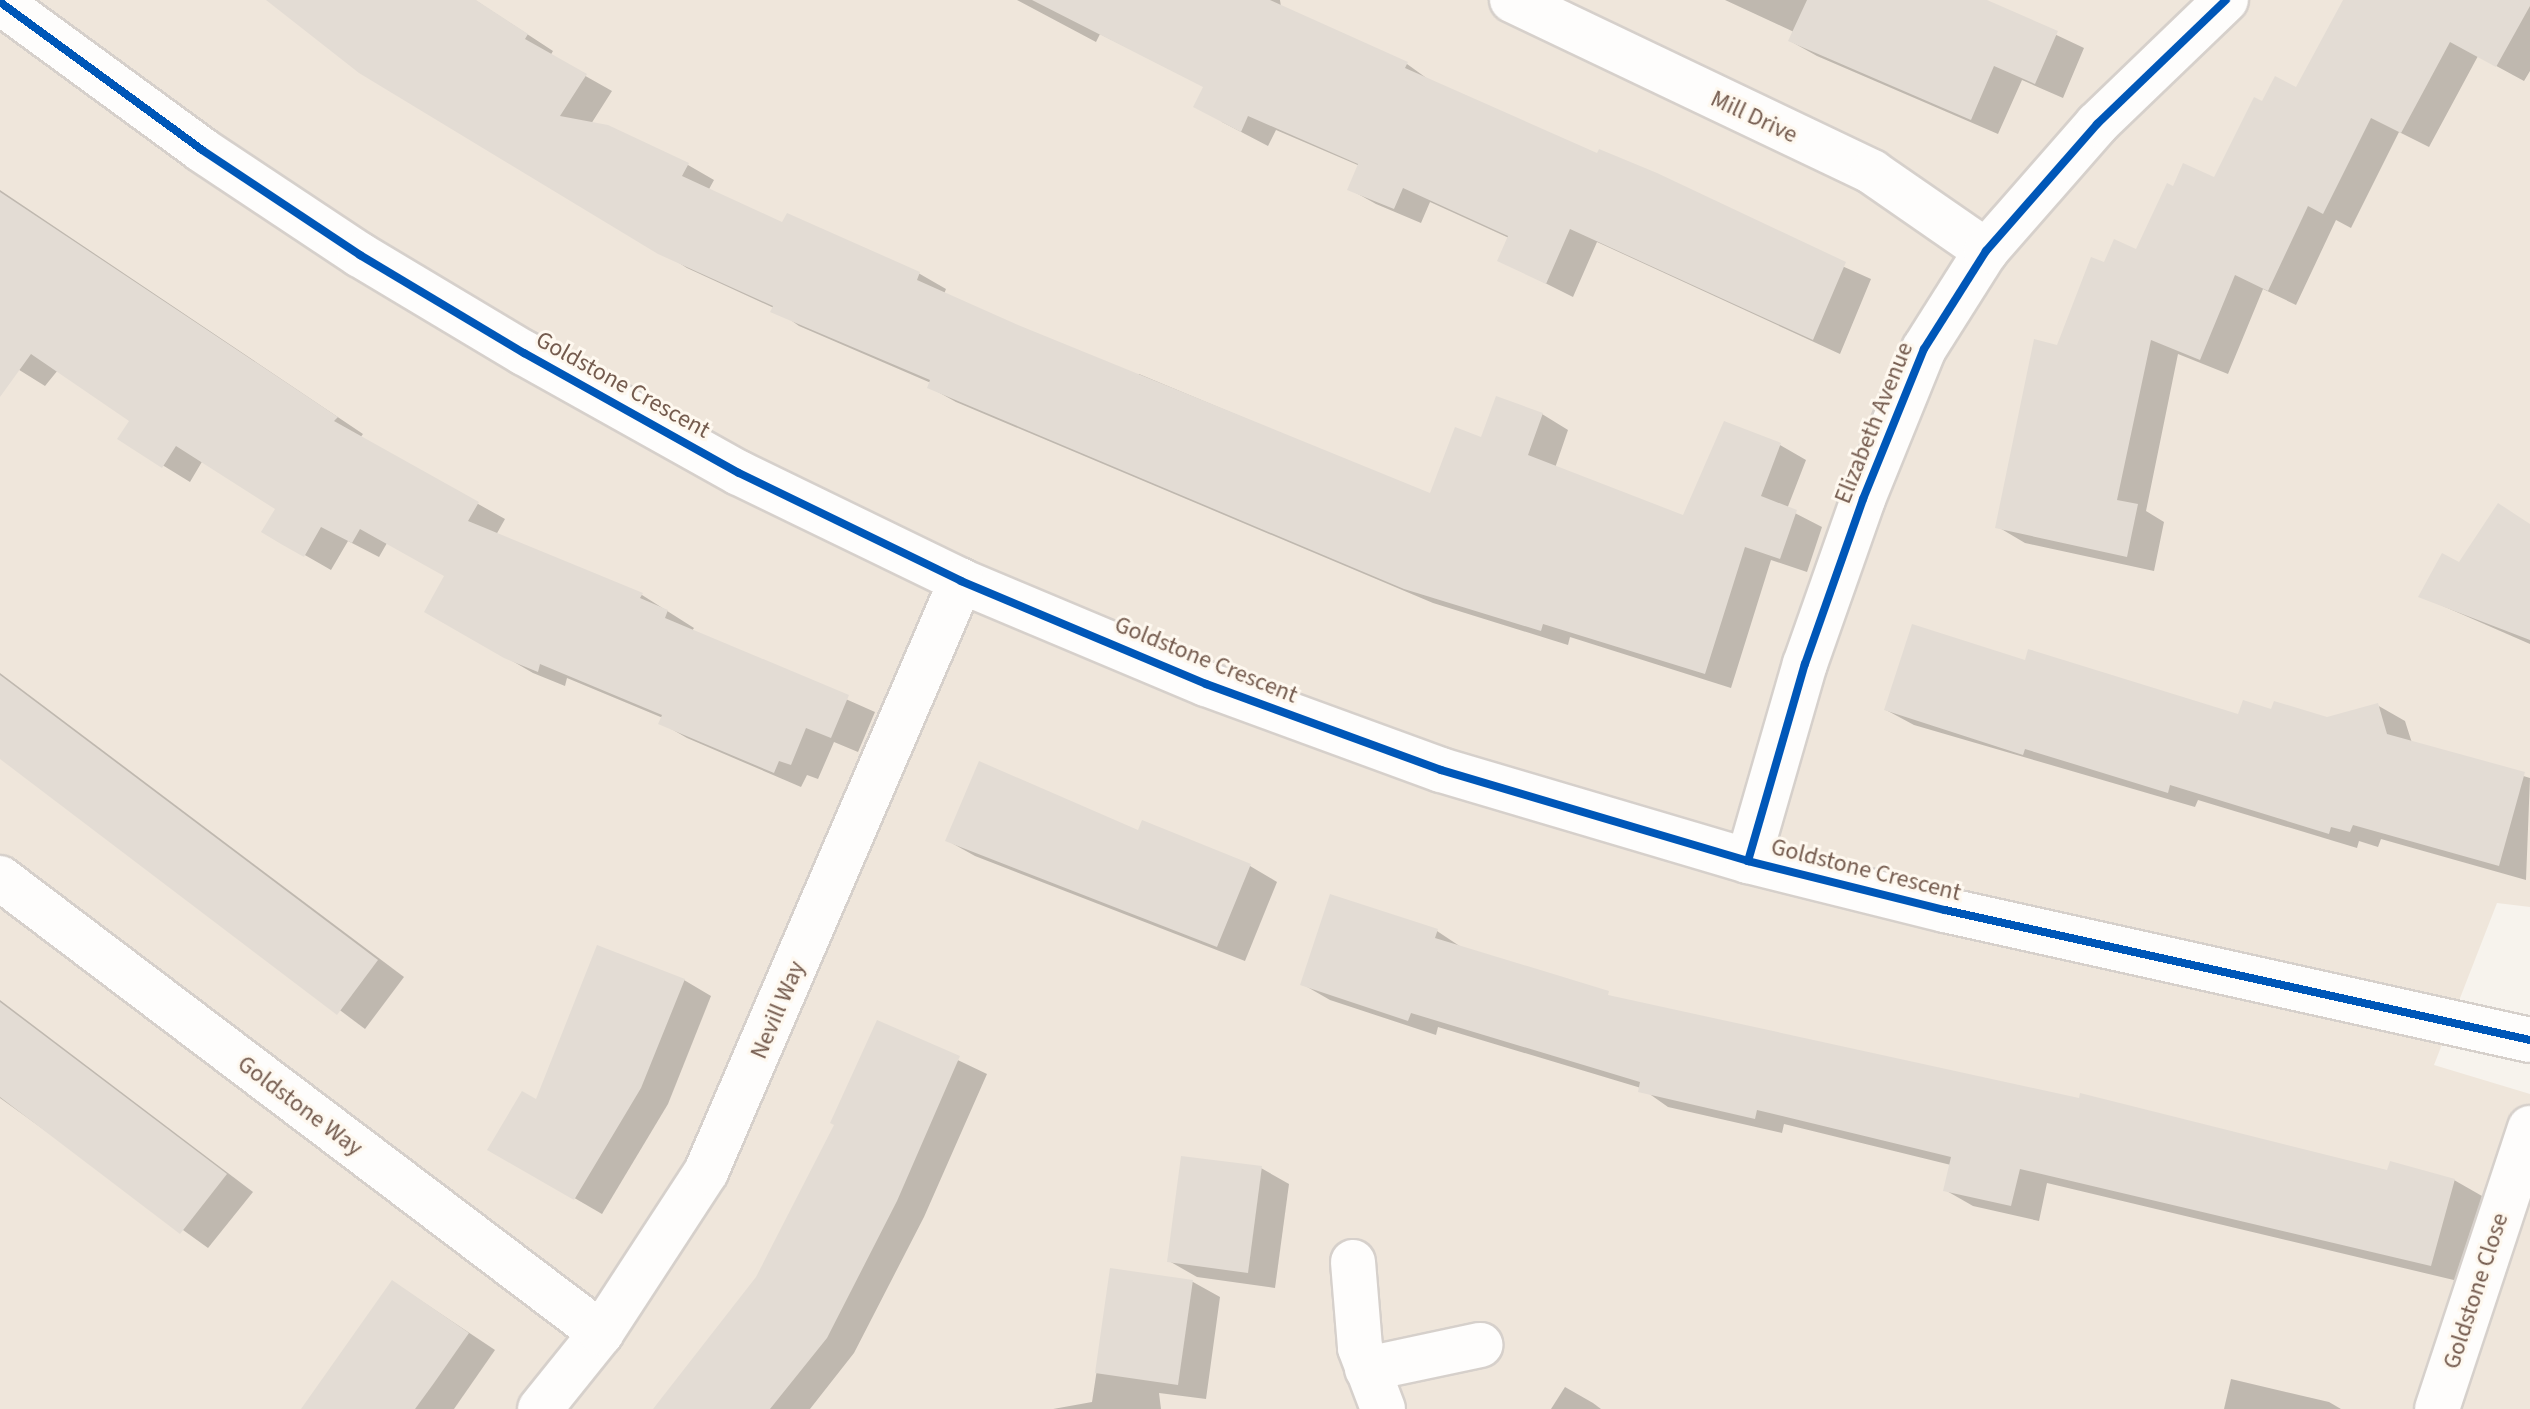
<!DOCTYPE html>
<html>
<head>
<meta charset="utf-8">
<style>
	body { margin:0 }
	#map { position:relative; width:2530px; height:1409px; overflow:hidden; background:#f7f3ed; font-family:"Source Sans 3",sans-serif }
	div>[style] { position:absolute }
	.residential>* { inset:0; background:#efe6db }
	.shadow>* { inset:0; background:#0003 }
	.building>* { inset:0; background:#e3dcd4 }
	.roads { filter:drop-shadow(2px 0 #d6d0cb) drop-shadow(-2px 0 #d6d0cb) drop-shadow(0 2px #d6d0cb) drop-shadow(0 -2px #d6d0cb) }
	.minor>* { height:44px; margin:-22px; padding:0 22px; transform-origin:22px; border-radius:22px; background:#fefdfc }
	.cycleway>* { height:8px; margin:-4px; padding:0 4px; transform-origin:4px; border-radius:4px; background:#0057b8 }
	span { translate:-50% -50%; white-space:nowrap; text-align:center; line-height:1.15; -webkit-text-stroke:6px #fef8ef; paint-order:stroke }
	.street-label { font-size:24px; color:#745b4e }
</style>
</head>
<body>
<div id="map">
	<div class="residential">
		<i style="clip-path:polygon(0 0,2530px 0,2530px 907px,2497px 903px,2434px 1065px,2530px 1094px,2530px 1409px,0 1409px)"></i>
	</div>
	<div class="shadow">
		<i style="clip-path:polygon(269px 0,475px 0,553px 51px,550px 56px,612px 91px,591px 124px,688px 165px,714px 180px,708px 191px,783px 224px,788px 216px,920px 274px,946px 289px,944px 294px,1137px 379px,1139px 374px,1432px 496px,1483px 440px,1542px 414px,1568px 430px,1555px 468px,1684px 518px,1780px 445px,1806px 460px,1787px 509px,1822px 527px,1807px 572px,1771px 560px,1731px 688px,1570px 637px,1568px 645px,1433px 603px,956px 402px,929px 387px,931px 383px,799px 326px,774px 308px,687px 268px)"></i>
		<i style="clip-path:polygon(1017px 0,1280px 0,1281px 7px,1407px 64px,1432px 82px,1871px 279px,1840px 354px,1597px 242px,1573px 297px,1499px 260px,1509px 238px,1430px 202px,1421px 223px,1376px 204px,1349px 189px,1360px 166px,1276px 130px,1268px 146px,1222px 122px,1205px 87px,1100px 34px,1096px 42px)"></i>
		<i style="clip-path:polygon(1725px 0,1982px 0,2084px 48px,2063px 98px,2022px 80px,1998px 134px,1817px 56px,1790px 41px,1794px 32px)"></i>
		<i style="clip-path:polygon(2374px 0,2530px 0,2530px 71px,2524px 81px,2478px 56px,2429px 147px,2399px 132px,2351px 228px,2336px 220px,2296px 305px,2263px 289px,2228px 374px,2178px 354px,2146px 511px,2164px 522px,2154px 571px,2025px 543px,1998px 527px,2059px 347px,2106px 265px,2137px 251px,2174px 188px,2215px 180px,2263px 104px,2297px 90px)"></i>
		<i style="clip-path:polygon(0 190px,363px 434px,360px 438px,505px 519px,496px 535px,642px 595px,694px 628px,692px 631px,875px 712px,858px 752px,834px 742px,818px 779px,807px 775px,801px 787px,687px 738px,661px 723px,663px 718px,567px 678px,565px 686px,533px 673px,426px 611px,446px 575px,387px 543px,379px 557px,348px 541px,331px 570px,263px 531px,277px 508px,203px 460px,190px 482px,120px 439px,132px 420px,58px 370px,45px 386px,0 358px)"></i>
		<i style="clip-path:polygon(2530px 524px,2530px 644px,2420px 596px,2459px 565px)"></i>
		<i style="clip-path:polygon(2026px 662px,2239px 717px,2273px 712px,2327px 719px,2377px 705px,2405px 721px,2412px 743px,2530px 778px,2526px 880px,2381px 839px,2378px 847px,2359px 841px,2357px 848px,2198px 800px,2195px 807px,1914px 725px,1886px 710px)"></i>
		<i style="clip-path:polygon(0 673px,404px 977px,365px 1029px,0 755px)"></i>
		<i style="clip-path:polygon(1139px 832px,1250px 866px,1277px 882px,1245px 961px,975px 856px,948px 841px)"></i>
		<i style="clip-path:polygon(1437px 931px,1464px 949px,1621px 1000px,2389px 1173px,2454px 1180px,2482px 1196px,2458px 1281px,2047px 1183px,2039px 1221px,1973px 1206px,1945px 1190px,1951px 1165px,1784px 1124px,1782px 1133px,1668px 1107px,1641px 1088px,1438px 1027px,1436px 1035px,1330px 1000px,1302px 984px)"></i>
		<i style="clip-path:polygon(684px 980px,711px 996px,668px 1104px,602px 1214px,490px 1149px,537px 1102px)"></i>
		<i style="clip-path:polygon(0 1000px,253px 1192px,208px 1248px,0 1098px)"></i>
		<i style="clip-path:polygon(878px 1022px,987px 1074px,924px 1217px,854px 1353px,810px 1409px,654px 1409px,758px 1279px,837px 1125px)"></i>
		<i style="clip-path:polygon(1261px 1168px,1289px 1184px,1275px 1288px,1197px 1277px,1169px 1261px)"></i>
		<i style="clip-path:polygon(1112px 1270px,1193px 1282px,1220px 1297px,1206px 1399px,1159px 1393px,1161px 1409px,1053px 1409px,1092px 1402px)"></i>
		<i style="clip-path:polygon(393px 1282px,495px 1350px,454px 1409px,303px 1409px)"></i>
		<i style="clip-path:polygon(2231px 1379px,2329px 1402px,2341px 1409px,2224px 1409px)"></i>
		<i style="clip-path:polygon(1565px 1387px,1593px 1403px,1601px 1409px,1551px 1409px)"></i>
	</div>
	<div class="building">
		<i style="clip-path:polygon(266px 0,476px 0,528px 34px,525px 39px,587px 74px,560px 116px,608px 125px,689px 163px,682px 176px,782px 222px,787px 213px,920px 272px,917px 280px,1018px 325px,1430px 493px,1455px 427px,1481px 437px,1496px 396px,1543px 413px,1528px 455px,1683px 515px,1724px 421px,1781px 443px,1761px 496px,1797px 510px,1780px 559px,1745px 547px,1705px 674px,1543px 624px,1541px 631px,1404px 589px,927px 388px,930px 380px,770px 312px,773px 306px,658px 254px,359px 73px)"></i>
		<i style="clip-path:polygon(1032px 0,1270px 0,1408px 62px,1405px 68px,1597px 153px,1599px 149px,1657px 173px,1846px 262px,1813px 340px,1570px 229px,1546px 284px,1497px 261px,1508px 236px,1403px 188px,1394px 209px,1347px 190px,1358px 164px,1248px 116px,1241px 132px,1193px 107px,1203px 87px)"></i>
		<i style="clip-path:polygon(1807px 0,1987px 0,2058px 31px,2035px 84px,1994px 66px,1971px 120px,1788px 41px)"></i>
		<i style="clip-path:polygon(2343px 0,2530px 0,2530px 6px,2496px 67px,2450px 42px,2401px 133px,2371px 118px,2323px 214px,2308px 206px,2268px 291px,2235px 275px,2200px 360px,2151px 340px,2117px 500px,2138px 504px,2127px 557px,1995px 528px,2034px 339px,2057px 345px,2091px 257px,2104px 262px,2114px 239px,2136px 249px,2167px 183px,2173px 186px,2183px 163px,2214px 177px,2254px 97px,2262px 101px,2275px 76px,2296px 87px)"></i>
		<i style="clip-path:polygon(0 192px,338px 417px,334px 421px,479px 502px,468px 521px,643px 593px,640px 598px,668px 610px,665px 618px,849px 695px,831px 738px,806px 728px,791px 765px,779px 761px,774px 773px,658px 724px,662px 715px,540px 664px,538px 672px,504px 658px,424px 612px,444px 576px,360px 529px,352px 543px,321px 527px,304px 557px,281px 544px,261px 532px,275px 509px,176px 446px,162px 468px,117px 439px,129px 421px,31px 354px,0 397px)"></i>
		<i style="clip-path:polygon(2498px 503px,2530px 524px,2530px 640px,2418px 597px,2442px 553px,2459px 562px)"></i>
		<i style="clip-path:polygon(1912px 624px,2025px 660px,2028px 649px,2238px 714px,2243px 700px,2271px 709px,2274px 701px,2327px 717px,2378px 703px,2387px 734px,2525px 772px,2499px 866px,2353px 825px,2350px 832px,2331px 827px,2329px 834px,2170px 785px,2168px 793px,2025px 749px,2023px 755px,1884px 710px)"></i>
		<i style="clip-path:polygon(0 675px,378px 960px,337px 1015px,0 759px)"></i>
		<i style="clip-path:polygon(979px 761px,1138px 830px,1142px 820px,1251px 864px,1217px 947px,945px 841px)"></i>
		<i style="clip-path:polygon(1330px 894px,1438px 929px,1435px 938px,1609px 991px,1608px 995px,2079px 1098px,2080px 1093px,2387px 1170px,2390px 1161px,2455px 1179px,2431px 1266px,2020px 1169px,2011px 1206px,1943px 1191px,1951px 1157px,1757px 1110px,1755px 1119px,1638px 1092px,1640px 1082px,1411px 1013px,1408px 1021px,1300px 985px)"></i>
		<i style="clip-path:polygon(597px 945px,685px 979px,641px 1088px,574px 1200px,487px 1150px,522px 1091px,536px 1099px)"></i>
		<i style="clip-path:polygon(0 1002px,227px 1174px,180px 1234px,0 1097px)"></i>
		<i style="clip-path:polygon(877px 1020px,960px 1056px,897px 1201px,827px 1338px,770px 1409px,653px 1409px,756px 1277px,834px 1125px,830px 1123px)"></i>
		<i style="clip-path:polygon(1181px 1156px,1262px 1166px,1248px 1273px,1167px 1262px)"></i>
		<i style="clip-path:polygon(1110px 1268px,1193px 1280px,1178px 1385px,1095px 1373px)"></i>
		<i style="clip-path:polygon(392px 1280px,469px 1333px,434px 1383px,415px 1409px,301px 1409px)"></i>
	</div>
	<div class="roads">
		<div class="minor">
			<i style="left:1512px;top:0;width:399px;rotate:25.5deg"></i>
			<i style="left:1872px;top:172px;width:139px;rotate:34.7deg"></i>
			<i style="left:0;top:2px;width:250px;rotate:36.2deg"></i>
			<i style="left:202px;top:150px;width:190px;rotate:33.6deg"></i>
			<i style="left:360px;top:255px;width:191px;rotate:30.9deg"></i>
			<i style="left:524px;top:353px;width:246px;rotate:29.2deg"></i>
			<i style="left:739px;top:473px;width:247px;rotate:25.9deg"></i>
			<i style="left:961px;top:581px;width:266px;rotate:22.8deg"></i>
			<i style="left:1206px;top:684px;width:250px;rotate:20.1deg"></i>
			<i style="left:1441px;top:770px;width:320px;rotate:16.5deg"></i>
			<i style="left:1748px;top:861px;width:203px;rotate:14deg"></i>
			<i style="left:1945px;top:910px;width:599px;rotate:12.53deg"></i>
			<i style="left:1748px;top:861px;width:205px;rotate:-73.9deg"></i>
			<i style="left:1805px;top:664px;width:175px;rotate:-70.6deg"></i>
			<i style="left:1863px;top:499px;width:162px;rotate:-67.9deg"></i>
			<i style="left:1924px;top:349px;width:116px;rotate:-57.7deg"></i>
			<i style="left:1986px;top:251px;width:169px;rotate:-48.8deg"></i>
			<i style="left:2097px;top:124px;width:179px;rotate:-43.9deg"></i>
			<i style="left:0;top:878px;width:754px;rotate:37.13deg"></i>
			<i style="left:1353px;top:1262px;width:86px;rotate:85.3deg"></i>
			<i style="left:1360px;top:1348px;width:65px;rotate:69.3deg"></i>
			<i style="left:1367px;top:1369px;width:116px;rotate:-12deg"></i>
			<i style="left:540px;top:1409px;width:97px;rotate:-51.2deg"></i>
			<i style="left:601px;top:1333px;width:192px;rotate:-56.9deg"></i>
			<i style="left:706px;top:1172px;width:644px;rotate:-66.66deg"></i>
			<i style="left:2437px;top:1409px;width:296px;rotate:-71.7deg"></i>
		</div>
	</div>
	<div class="cycleway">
		<i style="left:0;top:2px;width:250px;rotate:36.2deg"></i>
		<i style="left:202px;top:150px;width:190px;rotate:33.6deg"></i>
		<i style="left:360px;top:255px;width:191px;rotate:30.9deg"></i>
		<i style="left:524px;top:353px;width:246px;rotate:29.2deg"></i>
		<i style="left:739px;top:473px;width:247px;rotate:25.9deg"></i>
		<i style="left:961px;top:581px;width:266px;rotate:22.8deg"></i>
		<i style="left:1206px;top:684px;width:250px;rotate:20.1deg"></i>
		<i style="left:1441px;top:770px;width:320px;rotate:16.5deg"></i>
		<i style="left:1748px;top:861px;width:203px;rotate:14deg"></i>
		<i style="left:1945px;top:910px;width:599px;rotate:12.53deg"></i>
		<i style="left:1748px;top:861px;width:205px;rotate:-73.9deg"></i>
		<i style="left:1805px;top:664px;width:175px;rotate:-70.6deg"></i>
		<i style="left:1863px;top:499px;width:162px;rotate:-67.9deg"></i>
		<i style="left:1924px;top:349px;width:116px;rotate:-57.7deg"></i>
		<i style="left:1986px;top:251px;width:169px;rotate:-48.8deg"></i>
		<i style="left:2097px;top:124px;width:179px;rotate:-43.9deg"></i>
	</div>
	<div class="street-label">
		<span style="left:1754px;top:117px;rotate:25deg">Mill Drive</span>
		<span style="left:623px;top:385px;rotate:29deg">Goldstone Crescent</span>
		<span style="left:1874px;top:423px;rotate:-68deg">Elizabeth Avenue</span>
		<span style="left:1206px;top:660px;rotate:22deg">Goldstone Crescent</span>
		<span style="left:1866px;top:870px;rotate:14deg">Goldstone Crescent</span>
		<span style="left:778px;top:1010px;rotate:-67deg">Nevill Way</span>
		<span style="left:300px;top:1106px;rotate:37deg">Goldstone Way</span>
		<span style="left:2476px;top:1291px;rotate:-72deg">Goldstone Close</span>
	</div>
</div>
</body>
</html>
